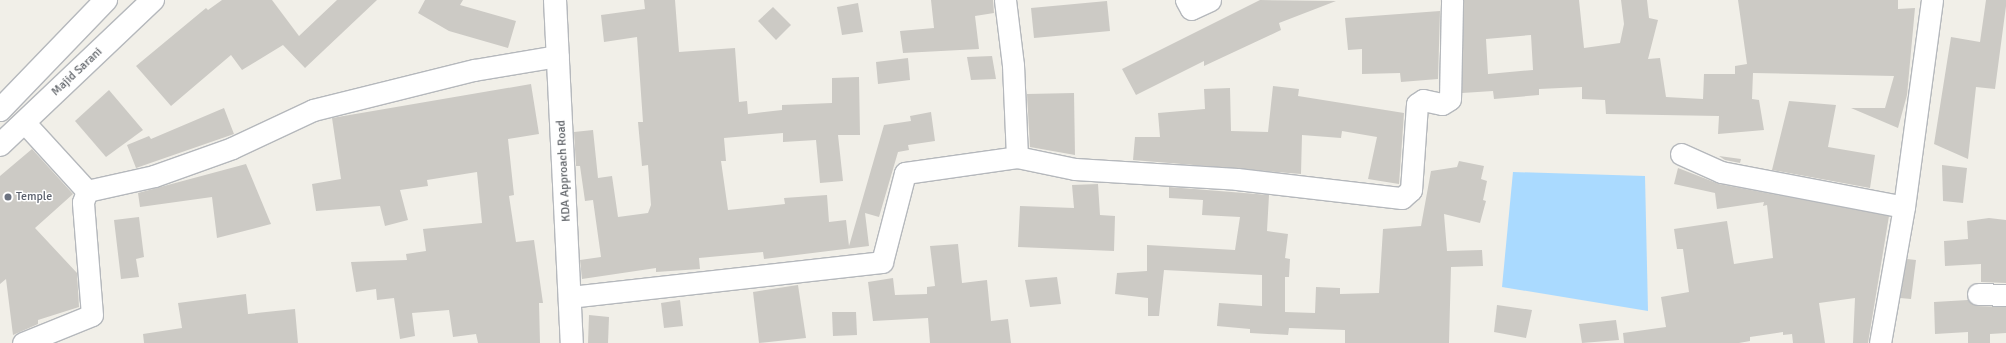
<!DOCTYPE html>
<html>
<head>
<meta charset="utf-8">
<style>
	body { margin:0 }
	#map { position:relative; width:2006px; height:343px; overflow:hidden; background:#f1efe8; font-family:Signika,sans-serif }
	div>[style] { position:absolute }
	.water>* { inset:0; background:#aadaff }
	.building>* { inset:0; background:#cccac5 }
	.roads { filter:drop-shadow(1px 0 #b5b8bc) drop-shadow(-1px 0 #b5b8bc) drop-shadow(0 1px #b5b8bc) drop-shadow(0 -1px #b5b8bc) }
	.street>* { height:21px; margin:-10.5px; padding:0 10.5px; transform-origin:10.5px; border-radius:10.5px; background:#fff }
	.secondary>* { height:22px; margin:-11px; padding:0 11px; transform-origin:11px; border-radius:11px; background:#fff }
	.dots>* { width:11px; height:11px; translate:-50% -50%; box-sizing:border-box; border:2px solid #fff; border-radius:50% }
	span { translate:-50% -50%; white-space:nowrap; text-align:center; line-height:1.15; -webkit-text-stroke:3px #fff; paint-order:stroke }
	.street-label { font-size:12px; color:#5f6368 }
	.worship-label { font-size:12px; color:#5b616d }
	.left { translate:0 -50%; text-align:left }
</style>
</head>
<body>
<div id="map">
	<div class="water">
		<i style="clip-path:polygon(1513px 172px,1645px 176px,1648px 311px,1502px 287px)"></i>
	</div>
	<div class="building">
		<i style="clip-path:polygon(222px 0,272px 0,299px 36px,337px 0,377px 0,305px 68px,283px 45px,242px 70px,231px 55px,171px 106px,136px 66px,206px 8px,208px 10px)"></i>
		<i style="clip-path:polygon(425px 0,463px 0,460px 5px,516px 21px,508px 48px,449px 31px,418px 13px)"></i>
		<i style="clip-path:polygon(644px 0,675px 0,679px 52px,735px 48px,739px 102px,747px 101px,748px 114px,782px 110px,782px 105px,832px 103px,832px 78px,859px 77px,860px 135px,838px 135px,843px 181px,820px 183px,816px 140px,783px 142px,783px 133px,724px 138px,726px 161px,721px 161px,728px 210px,785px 204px,784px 198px,827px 195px,829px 222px,846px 220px,849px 246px,884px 125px,911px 121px,910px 116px,931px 112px,935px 141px,908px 145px,909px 150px,898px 152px,879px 217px,865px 213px,869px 246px,764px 259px,763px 252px,699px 258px,700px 269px,656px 272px,656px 268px,582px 279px,580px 260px,601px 257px,593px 200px,585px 201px,580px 166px,576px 166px,574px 132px,593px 130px,598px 178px,612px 176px,618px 217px,648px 213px,651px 205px,648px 165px,642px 166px,638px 122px,643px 122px,637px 37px,604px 42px,601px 15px,645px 9px)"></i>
		<i style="clip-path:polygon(931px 0,993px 0,994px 13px,975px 16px,979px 49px,903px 53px,900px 31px,934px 28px)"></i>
		<i style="clip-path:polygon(1260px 0,1336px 1px,1279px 23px,1281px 30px,1204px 66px,1204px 61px,1136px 95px,1122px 69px)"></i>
		<i style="clip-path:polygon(evenodd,1464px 0,1579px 0,1584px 48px,1620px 43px,1624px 24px,1621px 0,1647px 0,1649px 18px,1658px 20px,1648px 59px,1660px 58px,1666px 97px,1703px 99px,1704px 74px,1735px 74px,1735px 66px,1747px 64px,1738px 0,1898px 0,1898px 9px,1915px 8px,1907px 95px,1898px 128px,1851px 108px,1885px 108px,1894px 76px,1753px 73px,1752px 99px,1759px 100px,1764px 130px,1718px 134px,1719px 116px,1606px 114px,1605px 100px,1582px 99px,1582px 87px,1539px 89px,1539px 95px,1494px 99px,1493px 91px,1462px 93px,1464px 0,1531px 35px,1533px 70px,1488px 74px,1486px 39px,1531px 35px)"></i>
		<i style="clip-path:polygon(1986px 0,2006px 0,2006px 6px,1995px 89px,1976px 87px,1968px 159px,1934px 144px,1951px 37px,1980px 42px)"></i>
		<i style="clip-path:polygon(1107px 1px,1110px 31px,1034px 38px,1031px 8px)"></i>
		<i style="clip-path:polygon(858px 3px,863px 32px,842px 35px,837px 7px)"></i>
		<i style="clip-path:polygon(773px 7px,791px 25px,776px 40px,758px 21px)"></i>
		<i style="clip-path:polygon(1440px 11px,1438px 79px,1401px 82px,1400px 73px,1362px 74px,1362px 49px,1348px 50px,1345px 18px)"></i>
		<i style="clip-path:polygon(992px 56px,996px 79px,971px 80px,967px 57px)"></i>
		<i style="clip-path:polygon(908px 58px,910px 80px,878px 84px,876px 62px)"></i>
		<i style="clip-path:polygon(531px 84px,539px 134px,508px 139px,514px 195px,509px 196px,516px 242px,534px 240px,543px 303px,539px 303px,540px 343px,478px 343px,476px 334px,453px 337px,449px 310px,412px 313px,415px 336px,400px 339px,394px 298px,377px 300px,376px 289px,356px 292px,351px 262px,407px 260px,406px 254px,426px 251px,423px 229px,482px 223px,477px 172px,427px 180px,428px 186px,400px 190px,408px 220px,385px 226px,380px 206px,316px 211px,312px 184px,341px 179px,332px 118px)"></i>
		<i style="clip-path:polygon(1273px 86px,1299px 89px,1298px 96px,1404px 113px,1399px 184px,1368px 179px,1377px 137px,1342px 131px,1341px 138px,1302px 135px,1301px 174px,1133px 160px,1135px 137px,1160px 137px,1158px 113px,1205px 109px,1204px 89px,1230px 88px,1231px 131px,1268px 132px)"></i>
		<i style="clip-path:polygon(109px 90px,143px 130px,106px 157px,75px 121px)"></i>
		<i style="clip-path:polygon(1074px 93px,1075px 155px,1030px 147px,1027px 94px)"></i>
		<i style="clip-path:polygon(1789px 101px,1836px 105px,1828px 147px,1875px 155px,1870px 188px,1772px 170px)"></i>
		<i style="clip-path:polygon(224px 108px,234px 134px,136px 168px,127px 145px,149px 136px,151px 139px)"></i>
		<i style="clip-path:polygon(32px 149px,73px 194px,35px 228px,77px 273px,79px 307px,38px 320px,38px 324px,13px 335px,6px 279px,0 284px,0 176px)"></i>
		<i style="clip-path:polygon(1719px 156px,1741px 159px,1740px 163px,1725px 160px)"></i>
		<i style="clip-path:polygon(1459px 161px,1484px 166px,1481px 179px,1487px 181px,1483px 200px,1486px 201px,1480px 223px,1444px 214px,1447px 251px,1482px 250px,1483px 266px,1451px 267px,1449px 343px,1345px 343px,1345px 330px,1289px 328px,1288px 335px,1250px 333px,1250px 329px,1217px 326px,1219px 303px,1262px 306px,1262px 275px,1164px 270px,1159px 316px,1148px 316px,1148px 298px,1115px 294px,1117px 273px,1147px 271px,1147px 245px,1235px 250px,1240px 217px,1202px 215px,1203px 200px,1169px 198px,1169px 187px,1269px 195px,1267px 231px,1288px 234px,1285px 258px,1290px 259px,1289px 277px,1285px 277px,1285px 312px,1315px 313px,1316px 287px,1340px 288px,1340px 294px,1379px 293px,1383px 229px,1421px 226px,1431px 171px,1457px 167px)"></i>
		<i style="clip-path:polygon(246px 164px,271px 224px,217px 238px,212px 197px,140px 207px,138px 193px)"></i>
		<i style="clip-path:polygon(1942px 165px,1967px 168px,1963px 203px,1943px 201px)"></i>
		<i style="clip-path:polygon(1678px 168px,1719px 184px,1889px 216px,1868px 343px,1853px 343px,1855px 298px,1819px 303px,1825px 343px,1793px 343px,1792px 334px,1783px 335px,1783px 332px,1750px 337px,1750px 341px,1739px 343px,1624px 343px,1623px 333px,1666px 327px,1661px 297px,1689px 292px,1683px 249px,1677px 249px,1674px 229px,1727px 221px,1734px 264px,1773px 258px,1767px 205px,1763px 206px,1764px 202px,1717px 209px,1715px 193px,1674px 184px)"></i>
		<i style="clip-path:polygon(1098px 184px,1100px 215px,1115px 216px,1114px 251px,1018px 247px,1020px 206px,1074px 208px,1072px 185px)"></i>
		<i style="clip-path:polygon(139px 217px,144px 257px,136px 259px,139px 277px,121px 279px,114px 220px)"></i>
		<i style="clip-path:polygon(1989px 218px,2006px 220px,2006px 283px,1981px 282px,1981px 264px,1945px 266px,1944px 241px,1968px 239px,1967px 221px)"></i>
		<i style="clip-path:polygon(958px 244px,962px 283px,987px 280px,991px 321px,1008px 319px,1011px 343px,930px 343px,928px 318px,873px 321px,868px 282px,893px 278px,895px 295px,927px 294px,927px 287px,935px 286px,930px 246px)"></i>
		<i style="clip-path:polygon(1907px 259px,1916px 260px,1911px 299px,1900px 298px)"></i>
		<i style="clip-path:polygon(1057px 277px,1061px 304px,1030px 307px,1025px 280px)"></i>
		<i style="clip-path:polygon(798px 285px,806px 338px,759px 343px,753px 292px)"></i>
		<i style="clip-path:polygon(246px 294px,248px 314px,295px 309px,298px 343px,144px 343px,143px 334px,182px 328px,178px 303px)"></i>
		<i style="clip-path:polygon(680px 300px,683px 326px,664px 328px,661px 303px)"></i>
		<i style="clip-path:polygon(1934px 302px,1968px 300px,1977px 306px,2006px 307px,2006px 333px,1990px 334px,1990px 343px,1968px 343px,1968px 332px,1935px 334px)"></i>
		<i style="clip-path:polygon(1497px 305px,1532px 310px,1526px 338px,1494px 332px)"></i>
		<i style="clip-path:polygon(832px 312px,856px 312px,857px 335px,833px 336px)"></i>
		<i style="clip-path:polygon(589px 315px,609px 317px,608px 343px,588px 343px)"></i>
		<i style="clip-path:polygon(1616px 320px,1619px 340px,1582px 343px,1579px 324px)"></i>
	</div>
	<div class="roads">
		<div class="street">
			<i style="left:1005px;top:0;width:65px;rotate:83deg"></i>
			<i style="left:1013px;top:65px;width:92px;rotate:87.5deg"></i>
			<i style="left:1186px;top:0;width:10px;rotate:61deg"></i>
			<i style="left:1191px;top:9px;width:21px;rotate:-25deg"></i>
			<i style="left:24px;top:122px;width:93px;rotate:47.6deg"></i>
			<i style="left:87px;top:191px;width:69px;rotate:-12.6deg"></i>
			<i style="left:154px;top:176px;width:83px;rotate:-19.7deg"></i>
			<i style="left:232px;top:148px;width:89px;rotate:-25.1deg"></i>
			<i style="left:313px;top:110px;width:166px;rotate:-14deg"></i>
			<i style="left:474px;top:70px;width:85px;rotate:-9.5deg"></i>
			<i style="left:1681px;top:154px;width:44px;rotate:24.2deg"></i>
			<i style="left:1721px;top:172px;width:186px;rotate:10.8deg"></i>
			<i style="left:1978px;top:294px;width:28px;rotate:2deg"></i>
			<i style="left:570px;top:297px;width:314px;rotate:-6.4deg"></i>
			<i style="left:882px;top:262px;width:92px;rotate:-75.5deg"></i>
			<i style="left:905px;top:173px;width:113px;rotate:-8.1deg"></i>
			<i style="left:1017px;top:157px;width:59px;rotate:11.7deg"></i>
			<i style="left:1075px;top:169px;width:162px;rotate:3.5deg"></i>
			<i style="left:1237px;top:179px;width:166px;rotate:6.6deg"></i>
			<i style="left:1402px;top:198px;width:12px;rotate:-42deg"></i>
			<i style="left:1411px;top:190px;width:86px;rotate:-86deg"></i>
			<i style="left:1417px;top:104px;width:7px;rotate:-34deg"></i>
			<i style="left:1423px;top:100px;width:19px;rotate:12deg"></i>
			<i style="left:1442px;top:104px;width:9px;rotate:-32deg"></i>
			<i style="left:1450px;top:99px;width:99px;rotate:-88.8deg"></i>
			<i style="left:23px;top:343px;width:74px;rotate:-22.1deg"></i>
			<i style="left:92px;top:315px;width:113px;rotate:-94.6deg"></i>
			<i style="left:83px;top:202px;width:12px;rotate:-70deg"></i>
			<i style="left:1880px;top:343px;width:138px;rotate:-80deg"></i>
			<i style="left:1904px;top:207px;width:209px;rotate:-82.3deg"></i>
		</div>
		<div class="secondary">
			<i style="left:555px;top:0;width:343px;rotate:87.2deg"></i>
			<i style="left:0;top:110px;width:153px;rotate:-46.1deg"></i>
			<i style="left:0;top:145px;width:211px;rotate:-43.5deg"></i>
		</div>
	</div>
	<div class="dots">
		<i style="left:8px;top:197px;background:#6b7280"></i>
	</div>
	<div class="street-label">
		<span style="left:77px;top:72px;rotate:-43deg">Majid Sarani</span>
		<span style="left:564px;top:171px;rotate:-93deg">KDA Approach Road</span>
	</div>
	<div class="worship-label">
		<span class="left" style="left:16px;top:197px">Temple</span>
	</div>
</div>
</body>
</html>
